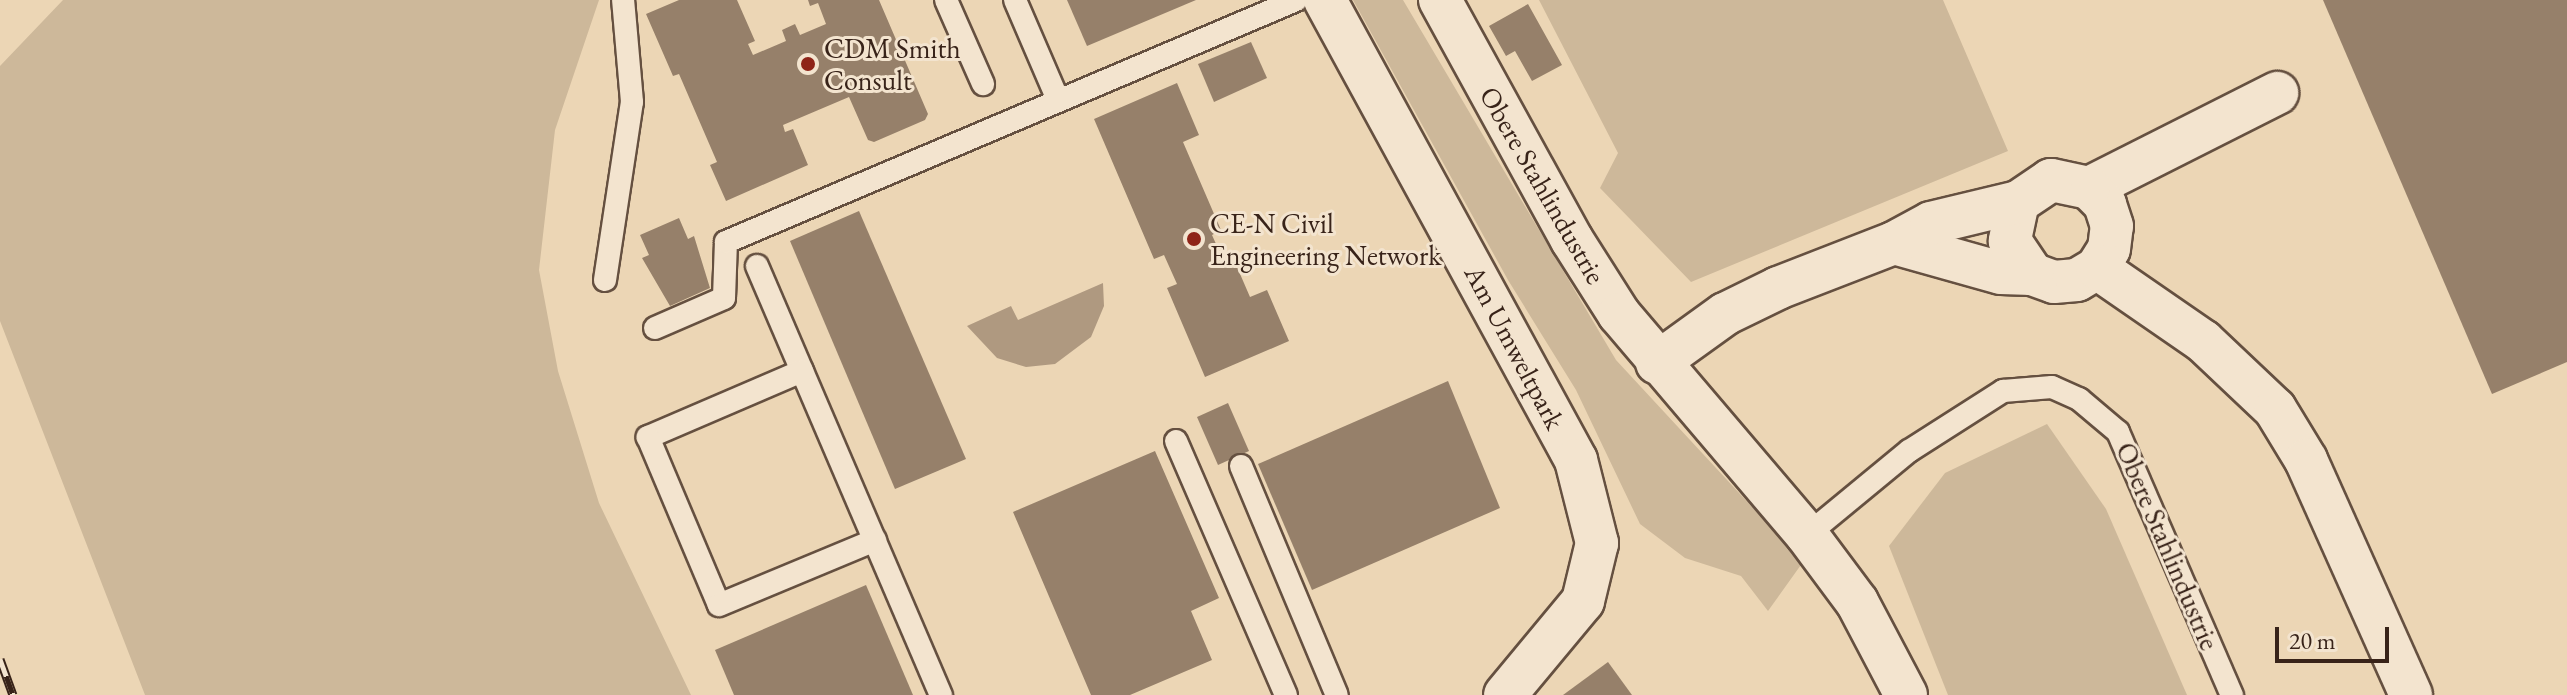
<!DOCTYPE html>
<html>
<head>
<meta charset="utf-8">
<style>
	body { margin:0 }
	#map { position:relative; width:2567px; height:695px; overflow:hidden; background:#ecd6b5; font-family:"EB Garamond",serif }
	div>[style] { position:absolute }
	.green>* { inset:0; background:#cdb89a }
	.water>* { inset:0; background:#af9980 }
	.building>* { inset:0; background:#96806a }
	.roads { filter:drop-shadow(2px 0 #655040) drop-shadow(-2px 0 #655040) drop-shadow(0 2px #655040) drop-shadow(0 -2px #655040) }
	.lane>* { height:22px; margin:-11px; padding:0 11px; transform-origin:11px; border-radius:11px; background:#f3e4cf }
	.street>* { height:42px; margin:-21px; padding:0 21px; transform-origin:21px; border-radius:21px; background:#f3e4cf }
	.rail>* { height:9px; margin-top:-4.5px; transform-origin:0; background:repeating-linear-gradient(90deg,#f3e4cf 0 18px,#382319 0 36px); box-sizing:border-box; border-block:2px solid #382319 }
	.dots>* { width:22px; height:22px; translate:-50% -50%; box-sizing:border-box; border:4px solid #f3e4cf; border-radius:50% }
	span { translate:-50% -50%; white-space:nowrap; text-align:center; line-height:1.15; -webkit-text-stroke:6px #f3e4cf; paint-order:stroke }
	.poi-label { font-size:28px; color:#382319 }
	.left { translate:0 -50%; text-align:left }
	.street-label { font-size:28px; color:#382319 }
	.scale { position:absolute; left:2275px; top:627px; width:114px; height:36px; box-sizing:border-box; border:4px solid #382319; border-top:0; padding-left:10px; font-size:24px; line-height:28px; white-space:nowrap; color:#382319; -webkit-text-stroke:6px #f3e4cf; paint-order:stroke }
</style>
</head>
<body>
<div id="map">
	<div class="green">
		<i style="clip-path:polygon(63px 0,599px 0,555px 130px,539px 270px,558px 371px,599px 503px,691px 695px,145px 695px,0 321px,0 66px)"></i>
		<i style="clip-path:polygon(1353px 0,1403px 0,1616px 360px,1803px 562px,1768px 611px,1741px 576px,1685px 558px,1640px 524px,1576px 390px,1508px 280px)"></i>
		<i style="clip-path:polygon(1539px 0,1943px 0,2008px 151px,1691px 282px,1600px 188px,1618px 153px)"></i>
		<i style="clip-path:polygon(2047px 424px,2106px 509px,2187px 695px,1948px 695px,1889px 546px,1945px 473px)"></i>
	</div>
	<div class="water">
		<i style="clip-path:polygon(1103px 283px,1104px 306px,1091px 337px,1055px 364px,1026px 367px,997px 358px,967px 326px,1011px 306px,1018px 320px)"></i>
	</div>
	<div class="building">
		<i style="clip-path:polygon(679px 0,737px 0,755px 41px,748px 44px,753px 55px,786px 41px,782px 30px,795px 24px,800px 35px,826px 24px,818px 3px,810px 6px,808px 0,879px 0,928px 114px,925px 120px,874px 142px,868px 140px,849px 97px,783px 125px,785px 132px,793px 129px,808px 165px,726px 201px,710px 165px,717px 162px,679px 74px,673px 76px,646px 14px)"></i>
		<i style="clip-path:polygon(1067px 0,1196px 0,1087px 46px)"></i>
		<i style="clip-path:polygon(2323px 0,2567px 0,2567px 362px,2492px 394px)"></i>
		<i style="clip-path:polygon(1528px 4px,1562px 65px,1532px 81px,1515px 51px,1506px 56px,1489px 26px)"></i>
		<i style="clip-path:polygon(1251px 42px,1267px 78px,1214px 102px,1198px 64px)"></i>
		<i style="clip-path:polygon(1177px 83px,1199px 135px,1183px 142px,1221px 230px,1212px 235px,1225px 264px,1234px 260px,1250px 297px,1267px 290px,1289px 341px,1205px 377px,1167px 288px,1177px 284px,1164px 255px,1154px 259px,1094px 119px)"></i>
		<i style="clip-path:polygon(859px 211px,966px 459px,895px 489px,790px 241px)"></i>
		<i style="clip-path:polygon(679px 218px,688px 239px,694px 236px,710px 288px,670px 306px,642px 258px,649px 255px,640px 235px)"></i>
		<i style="clip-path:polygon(1448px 381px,1500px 508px,1312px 590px,1258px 464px)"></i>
		<i style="clip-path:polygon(1228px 403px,1249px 451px,1218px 465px,1197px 417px)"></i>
		<i style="clip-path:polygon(1155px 451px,1219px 598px,1191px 611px,1212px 660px,1130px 695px,1091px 695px,1013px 512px)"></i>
		<i style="clip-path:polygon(866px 585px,913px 695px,734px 695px,715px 650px)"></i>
		<i style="clip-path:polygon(1608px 662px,1632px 695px,1563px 695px)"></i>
	</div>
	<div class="roads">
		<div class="lane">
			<i style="left:946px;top:0;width:92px;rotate:66.2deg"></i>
			<i style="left:1015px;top:0;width:109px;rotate:66.7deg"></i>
			<i style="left:757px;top:266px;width:467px;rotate:66.8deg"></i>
			<i style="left:605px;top:280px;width:180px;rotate:-81.4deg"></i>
			<i style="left:632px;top:102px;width:102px;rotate:-95deg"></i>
			<i style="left:655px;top:328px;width:75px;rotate:-23.5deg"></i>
			<i style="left:724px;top:298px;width:56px;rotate:-88deg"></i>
			<i style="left:726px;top:242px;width:619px;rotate:-23deg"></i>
			<i style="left:802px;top:371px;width:168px;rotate:156.8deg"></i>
			<i style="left:648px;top:437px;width:182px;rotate:67.1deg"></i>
			<i style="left:719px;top:605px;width:169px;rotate:-22.6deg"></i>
			<i style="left:1176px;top:441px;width:277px;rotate:66.6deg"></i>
			<i style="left:1241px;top:466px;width:248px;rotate:67.3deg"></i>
			<i style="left:1807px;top:535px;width:132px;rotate:-39.5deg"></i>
			<i style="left:1909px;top:451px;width:112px;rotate:-32.6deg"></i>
			<i style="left:2003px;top:391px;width:49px;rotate:-4.7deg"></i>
			<i style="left:2052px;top:387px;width:30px;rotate:24deg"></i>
			<i style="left:2079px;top:399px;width:51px;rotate:40.2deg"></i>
			<i style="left:2118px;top:432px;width:287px;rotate:66.6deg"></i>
		</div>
		<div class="street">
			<i style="left:1325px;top:0;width:524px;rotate:61.38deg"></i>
			<i style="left:1576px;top:460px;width:86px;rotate:75.8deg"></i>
			<i style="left:1597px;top:543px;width:60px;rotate:103.6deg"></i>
			<i style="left:1583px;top:601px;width:122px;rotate:129.7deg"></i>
			<i style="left:1440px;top:0;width:274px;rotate:61.2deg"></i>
			<i style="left:1572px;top:240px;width:88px;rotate:57.6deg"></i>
			<i style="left:1619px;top:314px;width:290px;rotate:49.6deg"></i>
			<i style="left:1807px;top:535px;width:84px;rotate:53.3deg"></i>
			<i style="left:1857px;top:602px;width:105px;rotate:62.2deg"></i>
			<i style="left:2089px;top:188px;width:211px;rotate:-26.8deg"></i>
			<i style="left:1894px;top:243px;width:111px;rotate:15.7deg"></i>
			<i style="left:2001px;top:273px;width:31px;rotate:2deg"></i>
			<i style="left:2032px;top:274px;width:23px;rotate:20deg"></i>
			<i style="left:2054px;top:282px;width:23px;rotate:-5deg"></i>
			<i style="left:2077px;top:280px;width:23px;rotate:-31deg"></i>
			<i style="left:2097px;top:268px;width:22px;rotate:-58deg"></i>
			<i style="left:2109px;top:249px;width:23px;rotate:-83deg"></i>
			<i style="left:2112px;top:226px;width:23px;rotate:-108deg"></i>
			<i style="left:2105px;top:204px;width:23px;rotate:-135deg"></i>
			<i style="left:2089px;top:188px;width:39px;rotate:-168deg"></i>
			<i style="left:2051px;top:180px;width:40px;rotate:146deg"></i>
			<i style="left:2018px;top:202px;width:40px;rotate:102deg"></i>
			<i style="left:2010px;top:241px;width:40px;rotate:56deg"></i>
			<i style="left:2097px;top:268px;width:129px;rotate:34.6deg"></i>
			<i style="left:2203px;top:341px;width:99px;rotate:43.4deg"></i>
			<i style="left:2275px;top:409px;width:60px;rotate:58.7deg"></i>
			<i style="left:2306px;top:460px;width:257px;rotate:65.9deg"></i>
			<i style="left:1657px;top:363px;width:84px;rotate:-35.8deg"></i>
			<i style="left:1725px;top:314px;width:59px;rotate:-26.1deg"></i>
			<i style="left:1778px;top:288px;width:124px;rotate:-21.2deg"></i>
			<i style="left:1894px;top:243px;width:42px;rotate:-28.4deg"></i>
			<i style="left:1931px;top:223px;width:89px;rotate:-13.6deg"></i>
		</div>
	</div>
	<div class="rail">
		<i style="left:0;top:659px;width:38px;rotate:70deg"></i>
	</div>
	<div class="dots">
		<i style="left:808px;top:64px;background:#8f2418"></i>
		<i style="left:1194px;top:239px;background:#8f2418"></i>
	</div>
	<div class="poi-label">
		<span class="left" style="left:824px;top:64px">CDM Smith<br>Consult</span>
		<span class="left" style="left:1210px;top:239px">CE-N Civil<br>Engineering Network</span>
	</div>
	<div class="street-label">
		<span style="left:1543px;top:185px;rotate:60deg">Obere Stahlindustrie</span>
		<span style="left:1515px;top:347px;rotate:62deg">Am Umweltpark</span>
		<span style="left:2168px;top:546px;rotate:67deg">Obere Stahlindustrie</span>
	</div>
	<div class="scale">20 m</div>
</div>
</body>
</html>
